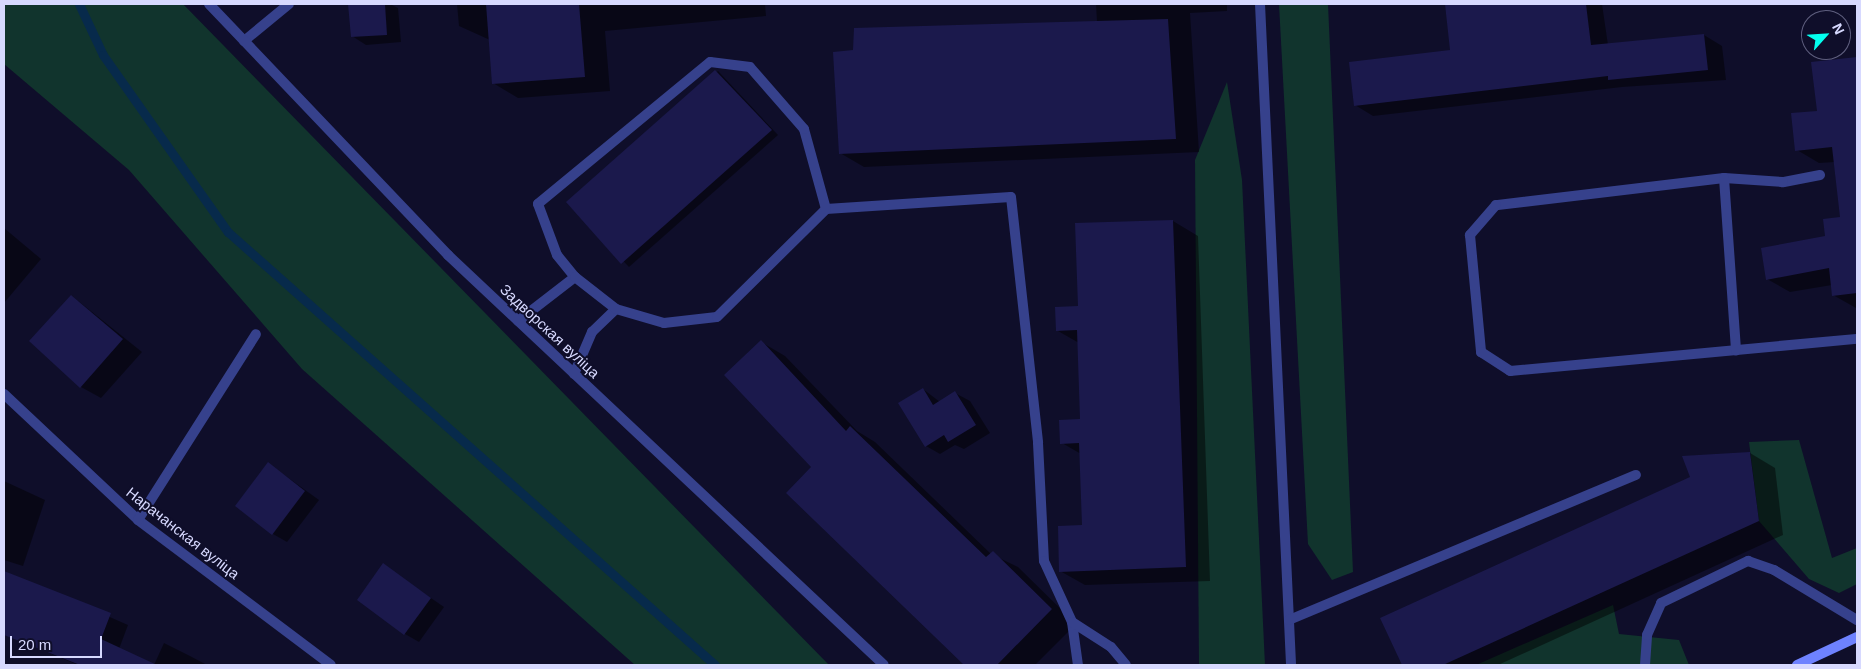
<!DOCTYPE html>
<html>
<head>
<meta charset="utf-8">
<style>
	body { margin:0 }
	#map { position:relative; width:1861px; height:669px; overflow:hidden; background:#0f0e2a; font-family:Helvetica,sans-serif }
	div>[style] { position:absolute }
	.green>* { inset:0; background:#11342d }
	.shadow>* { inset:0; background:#0007 }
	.stream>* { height:9px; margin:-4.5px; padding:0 4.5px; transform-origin:4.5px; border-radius:4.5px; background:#072a4b }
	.building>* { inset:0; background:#1b194c }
	.service>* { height:10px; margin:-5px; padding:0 5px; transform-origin:5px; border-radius:5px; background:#36418c }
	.minor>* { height:10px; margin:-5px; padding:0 5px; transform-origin:5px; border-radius:5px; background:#36418c }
	.secondary>* { height:10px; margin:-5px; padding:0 5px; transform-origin:5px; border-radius:5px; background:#6e82ff }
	span { translate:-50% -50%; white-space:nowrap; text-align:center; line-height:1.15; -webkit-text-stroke:4px #0f0e2a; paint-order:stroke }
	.street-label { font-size:15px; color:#d7d9ff }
	.frame { position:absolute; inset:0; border:5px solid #d7d9ff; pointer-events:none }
	.north { position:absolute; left:1801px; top:10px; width:50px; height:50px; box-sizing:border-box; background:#0f0e2a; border:1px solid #5f5f7f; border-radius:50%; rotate:64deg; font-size:14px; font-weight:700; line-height:20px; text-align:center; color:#d7d9ff }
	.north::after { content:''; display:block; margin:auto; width:18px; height:22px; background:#03ffef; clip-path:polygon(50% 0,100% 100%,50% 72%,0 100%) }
	.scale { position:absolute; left:10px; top:636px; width:92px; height:22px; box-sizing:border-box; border:2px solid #d7d9ff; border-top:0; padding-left:6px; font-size:15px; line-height:18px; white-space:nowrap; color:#d7d9ff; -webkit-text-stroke:4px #0f0e2a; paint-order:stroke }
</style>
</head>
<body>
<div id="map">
	<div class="green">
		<i style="clip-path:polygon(4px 4px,183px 4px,829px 665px,635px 665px,302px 369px,129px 170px,4px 64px)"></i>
		<i style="clip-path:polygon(1279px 4px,1328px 4px,1353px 572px,1332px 580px,1308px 544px)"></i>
		<i style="clip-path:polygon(1227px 82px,1242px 180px,1265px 665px,1199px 665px,1195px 160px)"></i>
		<i style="clip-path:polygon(1799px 440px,1832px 558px,1857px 548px,1857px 584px,1839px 593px,1809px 579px,1759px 521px,1749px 442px)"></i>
		<i style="clip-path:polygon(1613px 605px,1619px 634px,1679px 640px,1689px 665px,1476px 665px)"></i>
	</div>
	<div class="shadow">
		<i style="clip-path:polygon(349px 4px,390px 4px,398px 8px,401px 42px,366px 45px,352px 36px)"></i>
		<i style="clip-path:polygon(457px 4px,765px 4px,766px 16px,605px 31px,610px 91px,518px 98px,493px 83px,490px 40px,459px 26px)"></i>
		<i style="clip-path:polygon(1096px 4px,1227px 4px,1227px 11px,1190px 13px,1199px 152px,864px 167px,840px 153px,1097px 22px)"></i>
		<i style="clip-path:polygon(1446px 4px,1602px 4px,1608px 45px,1704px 35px,1722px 46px,1726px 80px,1622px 87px,1373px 116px,1355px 105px,1451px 51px)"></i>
		<i style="clip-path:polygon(1857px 59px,1857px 308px,1856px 308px,1833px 295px,1832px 285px,1790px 292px,1767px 279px,1826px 237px,1841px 218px,1835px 162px,1819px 163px,1797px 150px,1818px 112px,1813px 63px)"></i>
		<i style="clip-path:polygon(718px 71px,778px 135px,629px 267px,567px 202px)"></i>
		<i style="clip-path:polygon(1173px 221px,1198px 236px,1210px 581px,1085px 585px,1060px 571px,1084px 527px,1081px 454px,1062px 443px,1081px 421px,1079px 343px,1058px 331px)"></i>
		<i style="clip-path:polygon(4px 228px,41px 259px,4px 303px)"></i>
		<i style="clip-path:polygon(72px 296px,142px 352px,101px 398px,81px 387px)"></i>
		<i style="clip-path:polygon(761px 342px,785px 356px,857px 431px,875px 442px,991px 554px,1018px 567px,1076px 624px,1035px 665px,966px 665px,788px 493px,813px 467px)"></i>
		<i style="clip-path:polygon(923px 389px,940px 402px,955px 393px,970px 401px,990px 433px,964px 449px,955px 445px,940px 454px,926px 446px)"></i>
		<i style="clip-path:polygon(1750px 453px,1775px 468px,1783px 535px,1498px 665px,1403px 665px,1382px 619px)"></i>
		<i style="clip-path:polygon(269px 464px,319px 500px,287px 542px,273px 534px)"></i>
		<i style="clip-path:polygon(4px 481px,45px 500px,23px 566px,4px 560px)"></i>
		<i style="clip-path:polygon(383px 565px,444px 607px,419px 642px,405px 634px)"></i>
		<i style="clip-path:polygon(39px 586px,128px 625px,119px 649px,154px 665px,78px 665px,18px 640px)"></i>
		<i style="clip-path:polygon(164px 643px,190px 656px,207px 665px,154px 665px)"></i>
	</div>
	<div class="stream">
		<i style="left:79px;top:4px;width:56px;rotate:64.8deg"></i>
		<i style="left:103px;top:55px;width:217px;rotate:54.8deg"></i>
		<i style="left:228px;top:232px;width:652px;rotate:41.64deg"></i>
	</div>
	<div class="building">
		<i style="clip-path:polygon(348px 4px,385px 4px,387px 35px,351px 37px)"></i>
		<i style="clip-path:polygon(486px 4px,579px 4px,585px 77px,492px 84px)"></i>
		<i style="clip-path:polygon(1445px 4px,1586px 4px,1591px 45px,1704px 34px,1708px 70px,1608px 80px,1608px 76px,1354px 106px,1349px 62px,1450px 50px)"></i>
		<i style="clip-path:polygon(1168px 19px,1176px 139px,839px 154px,833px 52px,853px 50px,854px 28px)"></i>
		<i style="clip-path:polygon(1857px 57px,1857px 293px,1832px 296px,1829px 268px,1766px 280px,1761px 248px,1825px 236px,1823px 219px,1840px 217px,1832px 147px,1795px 151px,1791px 113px,1817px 111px,1811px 62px)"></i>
		<i style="clip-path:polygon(715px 70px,772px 130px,621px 264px,566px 202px)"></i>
		<i style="clip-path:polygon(1173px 220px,1186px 567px,1059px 572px,1058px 526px,1082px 525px,1079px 443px,1060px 444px,1059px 420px,1080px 419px,1077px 330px,1056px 331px,1055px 307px,1078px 306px,1075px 223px)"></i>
		<i style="clip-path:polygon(71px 295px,123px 339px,80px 388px,29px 341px)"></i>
		<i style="clip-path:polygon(761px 340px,846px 431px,850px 426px,986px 557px,993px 551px,1052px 609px,997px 665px,964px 665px,786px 493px,811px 467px,724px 375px)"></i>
		<i style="clip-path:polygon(923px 388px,933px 405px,955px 391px,976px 425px,948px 442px,944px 435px,925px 447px,898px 403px)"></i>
		<i style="clip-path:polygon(1750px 452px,1759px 521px,1443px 665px,1402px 665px,1380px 618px,1690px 477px,1682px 456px)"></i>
		<i style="clip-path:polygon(268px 462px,305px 491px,272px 535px,235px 506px)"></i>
		<i style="clip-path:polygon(383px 563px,431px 598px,404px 635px,357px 600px)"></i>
		<i style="clip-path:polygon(4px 571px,111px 613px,101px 639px,157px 665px,80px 665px,4px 635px)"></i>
	</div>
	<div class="service">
		<i style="left:1260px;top:4px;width:662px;rotate:87.31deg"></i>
		<i style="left:244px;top:41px;width:58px;rotate:-39.4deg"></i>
		<i style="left:1820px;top:175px;width:38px;rotate:169deg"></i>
		<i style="left:1783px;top:182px;width:59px;rotate:-176.1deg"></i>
		<i style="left:1724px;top:178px;width:230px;rotate:173.2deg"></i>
		<i style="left:1496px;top:205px;width:40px;rotate:131deg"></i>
		<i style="left:1470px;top:235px;width:118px;rotate:84.6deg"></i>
		<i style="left:1481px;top:352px;width:35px;rotate:33deg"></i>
		<i style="left:1510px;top:371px;width:348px;rotate:-5.3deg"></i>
		<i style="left:1724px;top:178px;width:173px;rotate:86deg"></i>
		<i style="left:826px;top:209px;width:185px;rotate:-3.7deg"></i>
		<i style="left:1011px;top:197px;width:247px;rotate:83.7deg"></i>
		<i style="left:1038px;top:443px;width:118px;rotate:87.1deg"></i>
		<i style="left:1044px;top:561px;width:67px;rotate:65.3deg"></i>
		<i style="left:1072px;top:622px;width:43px;rotate:82.1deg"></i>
		<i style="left:518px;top:321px;width:72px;rotate:-37.7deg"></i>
		<i style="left:574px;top:374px;width:46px;rotate:-66.8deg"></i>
		<i style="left:592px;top:332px;width:33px;rotate:-44deg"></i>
		<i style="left:616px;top:309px;width:50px;rotate:16.3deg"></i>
		<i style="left:664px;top:323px;width:53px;rotate:-6.5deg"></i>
		<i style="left:717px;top:317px;width:153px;rotate:-44.7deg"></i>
		<i style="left:826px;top:209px;width:83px;rotate:-105.4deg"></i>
		<i style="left:804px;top:129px;width:82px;rotate:-131.1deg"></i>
		<i style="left:750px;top:67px;width:40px;rotate:-172.9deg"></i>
		<i style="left:710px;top:62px;width:223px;rotate:140.5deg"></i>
		<i style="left:538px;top:204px;width:54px;rotate:69.6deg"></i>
		<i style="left:557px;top:255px;width:28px;rotate:51deg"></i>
		<i style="left:575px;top:277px;width:52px;rotate:38deg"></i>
		<i style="left:1289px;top:620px;width:376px;rotate:-22.7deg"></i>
		<i style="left:1072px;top:622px;width:46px;rotate:32.7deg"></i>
		<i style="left:1111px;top:647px;width:23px;rotate:50deg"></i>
		<i style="left:1645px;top:665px;width:30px;rotate:-86deg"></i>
		<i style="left:1647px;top:635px;width:35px;rotate:-66deg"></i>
		<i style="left:1661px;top:603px;width:97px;rotate:-25.8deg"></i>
		<i style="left:1748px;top:561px;width:28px;rotate:19deg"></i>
		<i style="left:1774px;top:570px;width:97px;rotate:31.1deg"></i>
	</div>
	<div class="minor">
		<i style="left:209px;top:4px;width:347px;rotate:46.4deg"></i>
		<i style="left:448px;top:255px;width:598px;rotate:43.24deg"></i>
		<i style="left:4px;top:394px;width:184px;rotate:43.2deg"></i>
		<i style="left:138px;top:520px;width:241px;rotate:36.9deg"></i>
		<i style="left:138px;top:520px;width:220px;rotate:-57.6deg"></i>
	</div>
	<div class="secondary">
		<i style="left:1797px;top:665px;width:66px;rotate:-25deg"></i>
	</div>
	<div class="street-label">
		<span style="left:550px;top:331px;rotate:43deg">Задворская вуліца</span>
		<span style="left:183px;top:533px;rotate:38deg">Нарачанская вуліца</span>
	</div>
	<div class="frame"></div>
	<div class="north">N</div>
	<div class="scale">20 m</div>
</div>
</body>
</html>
